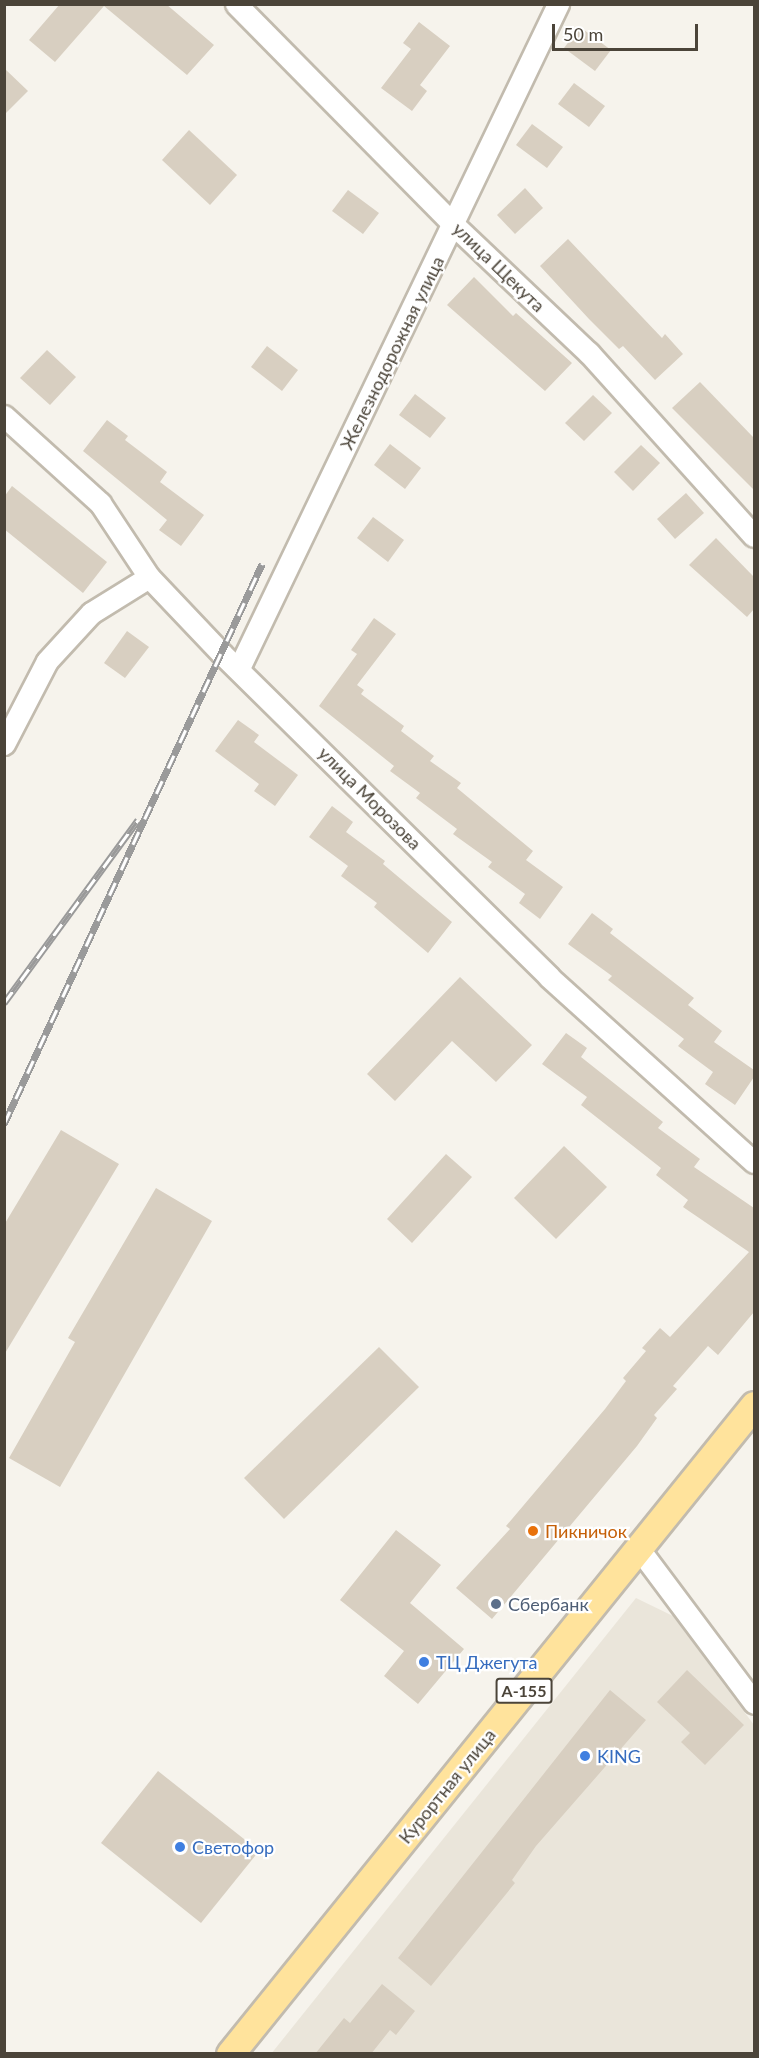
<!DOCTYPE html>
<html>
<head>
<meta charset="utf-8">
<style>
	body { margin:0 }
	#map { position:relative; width:759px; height:2058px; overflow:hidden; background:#f6f3ec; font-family:Lato,sans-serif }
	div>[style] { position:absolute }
	.residential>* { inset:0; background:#eae5da }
	.building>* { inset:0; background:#d8cfc1 }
	.roads { filter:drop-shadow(2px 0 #c2bbae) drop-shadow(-2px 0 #c2bbae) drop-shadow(0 2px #c2bbae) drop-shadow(0 -2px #c2bbae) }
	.minor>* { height:21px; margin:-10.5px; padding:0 10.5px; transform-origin:10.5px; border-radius:10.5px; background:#fff }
	.major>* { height:27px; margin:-13.5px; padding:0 13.5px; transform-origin:13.5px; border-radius:13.5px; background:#ffe39c }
	.rail>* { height:7px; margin-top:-3.5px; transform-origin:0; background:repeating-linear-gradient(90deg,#fff 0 14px,#9a9a9a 0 28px); box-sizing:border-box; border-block:2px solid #9a9a9a }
	.dots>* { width:16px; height:16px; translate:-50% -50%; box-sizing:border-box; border:3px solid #fff; border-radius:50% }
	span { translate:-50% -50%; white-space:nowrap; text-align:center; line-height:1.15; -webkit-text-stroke:4.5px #fff; paint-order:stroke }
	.shield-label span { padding:2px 4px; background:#fff; border:2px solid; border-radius:4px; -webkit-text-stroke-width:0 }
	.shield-label { font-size:16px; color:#4b4439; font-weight:700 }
	.street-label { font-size:18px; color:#4b4439 }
	.food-label { font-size:18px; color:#c56008 }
	.left { translate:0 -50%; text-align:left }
	.service-label { font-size:18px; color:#4e5e75 }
	.shop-label { font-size:18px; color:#366cbe }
	.frame { position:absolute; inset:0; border:6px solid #4b4439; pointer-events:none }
	.scale { position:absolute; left:552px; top:24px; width:146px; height:27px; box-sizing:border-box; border:3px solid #4b4439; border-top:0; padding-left:8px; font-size:18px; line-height:21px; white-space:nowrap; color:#4b4439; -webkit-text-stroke:4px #fff; paint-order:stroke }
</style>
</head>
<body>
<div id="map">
	<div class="residential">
		<i style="clip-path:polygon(636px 1598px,673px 1616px,754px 1725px,754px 2053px,271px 2054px)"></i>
	</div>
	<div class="building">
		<i style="clip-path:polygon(60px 4px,166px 4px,214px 45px,187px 75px,104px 6px,55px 62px,29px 40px)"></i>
		<i style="clip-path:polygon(419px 22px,450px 46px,420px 85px,427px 91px,412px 111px,381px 88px,411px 49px,403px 43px)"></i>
		<i style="clip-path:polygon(580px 27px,611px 50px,595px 71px,564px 48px)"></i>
		<i style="clip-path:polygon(4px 68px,28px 91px,4px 115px)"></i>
		<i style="clip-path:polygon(574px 83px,605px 106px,589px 127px,558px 104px)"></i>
		<i style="clip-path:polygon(532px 124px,563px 147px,547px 168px,516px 145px)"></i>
		<i style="clip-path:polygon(189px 130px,237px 175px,210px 205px,162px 160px)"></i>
		<i style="clip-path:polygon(525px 188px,543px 208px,515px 234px,497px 215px)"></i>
		<i style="clip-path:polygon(348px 190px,379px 213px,363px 234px,332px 211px)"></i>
		<i style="clip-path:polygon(568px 239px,662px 338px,665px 334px,683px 354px,655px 380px,623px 346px,619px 349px,589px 319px,540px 266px)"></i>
		<i style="clip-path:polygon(474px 277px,513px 316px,516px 313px,572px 363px,545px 391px,447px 305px)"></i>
		<i style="clip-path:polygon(267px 346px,298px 370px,282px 391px,251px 367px)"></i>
		<i style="clip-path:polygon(47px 350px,76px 377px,50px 405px,20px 378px)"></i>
		<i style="clip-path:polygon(700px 382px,754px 438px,754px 490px,672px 408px)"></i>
		<i style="clip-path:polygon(415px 394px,446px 418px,430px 438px,399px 415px)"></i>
		<i style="clip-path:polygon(593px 395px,612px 413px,584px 441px,565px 423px)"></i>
		<i style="clip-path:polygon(107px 420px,128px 436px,125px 440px,167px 472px,160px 482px,204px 515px,181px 546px,159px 530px,167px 520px,83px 451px)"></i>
		<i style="clip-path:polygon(390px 444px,421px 468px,405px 489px,374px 465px)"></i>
		<i style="clip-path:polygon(641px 445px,660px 463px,633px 491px,614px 472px)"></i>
		<i style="clip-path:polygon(12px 486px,107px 562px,83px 593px,4px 529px,4px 497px)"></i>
		<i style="clip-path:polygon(686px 493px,704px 513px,675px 539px,657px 519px)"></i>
		<i style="clip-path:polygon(373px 517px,404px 540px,388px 562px,357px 538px)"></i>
		<i style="clip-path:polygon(716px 538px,754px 577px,754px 609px,747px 617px,689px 565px)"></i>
		<i style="clip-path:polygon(374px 618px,396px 634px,357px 685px,364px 690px,361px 694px,404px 726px,401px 731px,434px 756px,430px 761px,461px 783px,457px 788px,533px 851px,526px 860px,563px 887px,540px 919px,519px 903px,525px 894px,488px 867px,492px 862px,453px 834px,457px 829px,416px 798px,420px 793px,390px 771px,394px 766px,319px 706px,357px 654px,351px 650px)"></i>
		<i style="clip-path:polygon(127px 631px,149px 647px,125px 678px,104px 663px)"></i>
		<i style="clip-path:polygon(238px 720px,259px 735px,254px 742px,298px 775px,275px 806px,254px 791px,259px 784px,215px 751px)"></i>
		<i style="clip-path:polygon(332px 806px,353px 822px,346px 832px,385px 861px,383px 864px,452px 922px,428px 953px,374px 907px,377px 903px,341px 876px,348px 866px,309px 837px)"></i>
		<i style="clip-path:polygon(592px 913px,613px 929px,610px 933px,694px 998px,688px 1005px,722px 1031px,714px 1042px,754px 1070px,754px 1077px,735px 1105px,705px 1084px,713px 1072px,678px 1046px,684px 1039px,608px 980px,612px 976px,568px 944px)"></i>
		<i style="clip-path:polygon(460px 977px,532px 1045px,496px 1082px,452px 1041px,395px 1101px,367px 1074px)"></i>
		<i style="clip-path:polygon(566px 1033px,587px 1048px,581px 1057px,663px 1122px,658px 1128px,700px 1159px,694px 1167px,754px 1208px,754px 1312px,718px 1355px,708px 1346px,673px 1386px,677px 1389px,654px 1415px,657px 1418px,637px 1446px,492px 1619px,456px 1588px,510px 1529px,506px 1526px,605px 1409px,626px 1381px,623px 1378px,646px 1351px,642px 1348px,660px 1328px,670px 1337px,749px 1252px,683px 1207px,688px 1200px,656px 1175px,661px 1168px,581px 1105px,587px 1097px,542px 1064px)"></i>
		<i style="clip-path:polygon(61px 1130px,119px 1164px,4px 1355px,4px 1225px)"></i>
		<i style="clip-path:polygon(564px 1146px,607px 1187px,556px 1239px,514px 1198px)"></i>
		<i style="clip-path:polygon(446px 1154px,472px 1177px,412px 1243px,387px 1219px)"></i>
		<i style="clip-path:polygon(156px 1188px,212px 1221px,60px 1487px,9px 1458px,75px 1342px,68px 1338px)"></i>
		<i style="clip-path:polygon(379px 1347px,419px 1387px,284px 1519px,244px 1478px)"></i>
		<i style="clip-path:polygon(396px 1530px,441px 1565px,410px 1603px,464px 1649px,418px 1704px,384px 1676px,404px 1651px,340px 1600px)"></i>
		<i style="clip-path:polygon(687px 1670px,744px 1725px,705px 1765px,681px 1742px,690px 1733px,657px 1702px)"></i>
		<i style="clip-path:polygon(610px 1690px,646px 1720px,536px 1846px,512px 1880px,515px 1883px,431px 1986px,398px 1958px)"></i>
		<i style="clip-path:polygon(158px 1771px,259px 1851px,201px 1923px,101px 1843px)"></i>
		<i style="clip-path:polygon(382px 1984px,415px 2011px,396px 2035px,390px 2030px,371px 2054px,315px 2054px,344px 2018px,350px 2023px)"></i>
	</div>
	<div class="roads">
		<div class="minor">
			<i style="left:236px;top:4px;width:310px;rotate:45.4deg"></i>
			<i style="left:454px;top:225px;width:186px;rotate:43.5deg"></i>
			<i style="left:589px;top:353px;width:246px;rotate:48deg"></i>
			<i style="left:4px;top:416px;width:130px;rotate:42.2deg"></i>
			<i style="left:100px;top:503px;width:89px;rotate:56.5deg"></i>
			<i style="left:149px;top:577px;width:106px;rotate:46.5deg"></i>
			<i style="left:222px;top:654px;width:460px;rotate:44.6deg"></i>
			<i style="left:549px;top:977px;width:276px;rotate:42.1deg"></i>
			<i style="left:239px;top:668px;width:737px;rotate:-64.34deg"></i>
			<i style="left:4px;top:744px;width:93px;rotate:-62.6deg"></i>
			<i style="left:47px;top:661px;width:65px;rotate:-47.5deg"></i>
			<i style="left:91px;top:613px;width:68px;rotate:-31.8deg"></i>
			<i style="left:639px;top:1549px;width:192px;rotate:53.2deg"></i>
		</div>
		<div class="major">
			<i style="left:230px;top:2054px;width:834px;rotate:-51.08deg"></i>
		</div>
	</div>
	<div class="rail">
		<i style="left:4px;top:1003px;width:227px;rotate:-53.8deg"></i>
		<i style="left:4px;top:1124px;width:617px;rotate:-65.26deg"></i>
	</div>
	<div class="dots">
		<i style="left:533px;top:1531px;background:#e8710a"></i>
		<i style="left:496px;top:1604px;background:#5c6f8a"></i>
		<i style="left:424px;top:1662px;background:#3f7fe0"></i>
		<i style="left:585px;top:1756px;background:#3f7fe0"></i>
		<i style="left:180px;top:1847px;background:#3f7fe0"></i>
	</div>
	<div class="shield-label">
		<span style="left:524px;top:1691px">А-155</span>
	</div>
	<div class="street-label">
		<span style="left:499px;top:267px;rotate:44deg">улица Щекута</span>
		<span style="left:392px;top:353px;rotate:-64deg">Железнодорожная улица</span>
		<span style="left:370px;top:798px;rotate:45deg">улица Морозова</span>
		<span style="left:447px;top:1786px;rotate:-51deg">Курортная улица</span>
	</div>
	<div class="food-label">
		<span class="left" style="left:545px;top:1531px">Пикничок</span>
	</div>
	<div class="service-label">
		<span class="left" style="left:508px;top:1604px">Сбербанк</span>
	</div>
	<div class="shop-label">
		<span class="left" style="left:436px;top:1662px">ТЦ Джегута</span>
		<span class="left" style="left:597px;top:1756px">KING</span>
		<span class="left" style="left:192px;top:1847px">Светофор</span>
	</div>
	<div class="frame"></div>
	<div class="scale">50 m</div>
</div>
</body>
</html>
